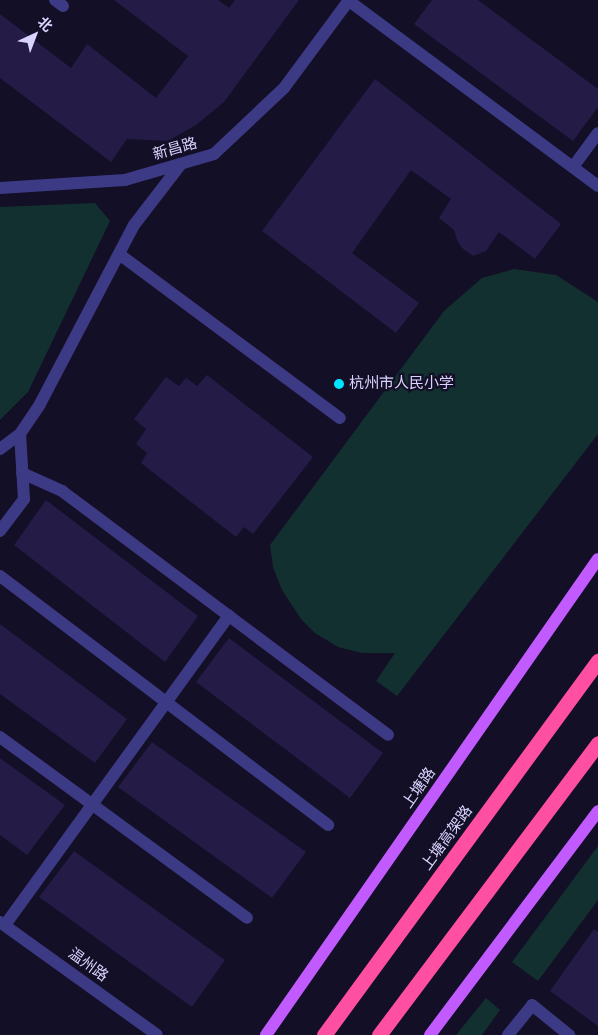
<!DOCTYPE html>
<html>
<head>
<meta charset="utf-8">
<style>
	body { margin:0 }
	#map { position:relative; width:598px; height:1035px; overflow:hidden; background:#130f26; font-family:"Roboto Condensed","Noto Sans SC",sans-serif }
	div>[style] { position:absolute }
	.green>* { inset:0; background:#12302f }
	.building>* { inset:0; background:#241b47 }
	.lane>* { height:12px; margin:-6px; padding:0 6px; transform-origin:6px; border-radius:6px; background:#3d3a85 }
	.street>* { height:12px; margin:-6px; padding:0 6px; transform-origin:6px; border-radius:6px; background:#3d3a85 }
	.primary>* { height:12px; margin:-6px; padding:0 6px; transform-origin:6px; border-radius:6px; background:#c25bff }
	.highway>* { height:15px; margin:-7.5px; padding:0 7.5px; transform-origin:7.5px; border-radius:7.5px; background:#ff4fa3 }
	.dots>* { width:14px; height:14px; translate:-50% -50%; box-sizing:border-box; border:2px solid #130f26; border-radius:50% }
	span { translate:-50% -50%; white-space:nowrap; text-align:center; line-height:1.15; -webkit-text-stroke:4.5px #130f26; paint-order:stroke }
	.street-label { font-size:15px; color:#d9d4ff }
	.poi-label { font-size:15px; color:#d9d4ff }
	.left { translate:0 -50%; text-align:left }
	.north { position:absolute; left:10px; top:10px; width:50px; height:50px; -webkit-text-stroke:4px #130f26; paint-order:stroke; rotate:43deg; font-size:14px; font-weight:700; line-height:20px; text-align:center; color:#d9d4ff }
	.north::after { content:''; display:block; margin:auto; width:18px; height:22px; background:#d9d4ff; clip-path:polygon(50% 0,100% 100%,50% 72%,0 100%) }
</style>
</head>
<body>
<div id="map">
	<div class="green">
		<i style="clip-path:polygon(95px 203px,110px 221px,28px 392px,0 420px,0 207px)"></i>
		<i style="clip-path:polygon(514px 269px,556px 275px,598px 302px,598px 434px,397px 696px,376px 681px,395px 653px,362px 653px,338px 647px,315px 633px,301px 619px,282px 590px,273px 567px,270px 545px,444px 311px,482px 278px)"></i>
		<i style="clip-path:polygon(598px 846px,598px 900px,538px 981px,512px 962px)"></i>
		<i style="clip-path:polygon(486px 998px,500px 1010px,482px 1035px,456px 1035px)"></i>
	</div>
	<div class="building">
		<i style="clip-path:polygon(114px 0,218px 0,229px 8px,235px 0,299px 0,224px 102px,196px 125px,168px 141px,127px 139px,111px 162px,0 78px,0 14px,71px 68px,87px 44px,156px 98px,188px 56px)"></i>
		<i style="clip-path:polygon(432px 0,478px 0,598px 89px,598px 107px,573px 141px,414px 24px)"></i>
		<i style="clip-path:polygon(375px 79px,561px 224px,535px 259px,499px 232px,486px 251px,473px 256px,462px 248px,457px 240px,454px 230px,439px 218px,451px 199px,411px 170px,352px 253px,419px 303px,396px 333px,262px 231px)"></i>
		<i style="clip-path:polygon(207px 375px,313px 457px,253px 534px,244px 527px,236px 537px,141px 463px,147px 453px,136px 444px,146px 429px,134px 419px,166px 377px,179px 386px,186px 378px,197px 386px)"></i>
		<i style="clip-path:polygon(46px 500px,198px 616px,165px 662px,14px 545px)"></i>
		<i style="clip-path:polygon(0 624px,127px 719px,95px 763px,0 694px)"></i>
		<i style="clip-path:polygon(229px 638px,383px 753px,350px 798px,196px 682px)"></i>
		<i style="clip-path:polygon(152px 742px,306px 852px,272px 898px,118px 787px)"></i>
		<i style="clip-path:polygon(0 758px,65px 805px,27px 855px,0 835px)"></i>
		<i style="clip-path:polygon(74px 851px,225px 960px,192px 1007px,39px 897px)"></i>
		<i style="clip-path:polygon(594px 929px,598px 932px,598px 1026px,550px 991px)"></i>
	</div>
	<div class="lane">
		<i style="left:55px;top:0;width:10px;rotate:37deg"></i>
		<i style="left:349px;top:1px;width:310px;rotate:36.6deg"></i>
		<i style="left:573px;top:167px;width:42px;rotate:-53.7deg"></i>
		<i style="left:119px;top:254px;width:275px;rotate:36.6deg"></i>
		<i style="left:0;top:449px;width:25px;rotate:-37deg"></i>
		<i style="left:20px;top:434px;width:36px;rotate:-56deg"></i>
		<i style="left:40px;top:404px;width:202px;rotate:-62.3deg"></i>
		<i style="left:134px;top:225px;width:77px;rotate:-52.4deg"></i>
		<i style="left:22px;top:473px;width:44px;rotate:24.2deg"></i>
		<i style="left:62px;top:491px;width:407px;rotate:36.8deg"></i>
		<i style="left:0;top:531px;width:40px;rotate:-53deg"></i>
		<i style="left:24px;top:499px;width:65px;rotate:-93.5deg"></i>
		<i style="left:0;top:576px;width:412px;rotate:37.2deg"></i>
		<i style="left:0;top:737px;width:306px;rotate:36.2deg"></i>
		<i style="left:5px;top:925px;width:382px;rotate:-54.1deg"></i>
		<i style="left:508px;top:1035px;width:38px;rotate:-51deg"></i>
		<i style="left:532px;top:1005px;width:48px;rotate:39deg"></i>
	</div>
	<div class="street">
		<i style="left:0;top:188px;width:125px;rotate:-3.7deg"></i>
		<i style="left:125px;top:180px;width:93px;rotate:-16.3deg"></i>
		<i style="left:214px;top:154px;width:96px;rotate:-43.3deg"></i>
		<i style="left:284px;top:88px;width:109px;rotate:-53.5deg"></i>
		<i style="left:0;top:922px;width:193px;rotate:35.7deg"></i>
	</div>
	<div class="primary">
		<i style="left:266px;top:1035px;width:580px;rotate:-55.11deg"></i>
		<i style="left:430px;top:1035px;width:280px;rotate:-53.1deg"></i>
	</div>
	<div class="highway">
		<i style="left:324px;top:1035px;width:464px;rotate:-53.8deg"></i>
		<i style="left:379px;top:1035px;width:365px;rotate:-53.1deg"></i>
	</div>
	<div class="dots">
		<i style="left:339px;top:384px;background:#00e5ff"></i>
	</div>
	<div class="street-label">
		<span style="left:175px;top:149px;rotate:-16deg">新昌路</span>
		<span style="left:419px;top:788px;rotate:-55deg">上塘路</span>
		<span style="left:447px;top:838px;rotate:-54deg">上塘高架路</span>
		<span style="left:88px;top:965px;rotate:36deg">温州路</span>
	</div>
	<div class="poi-label">
		<span class="left" style="left:349px;top:384px">杭州市人民小学</span>
	</div>
	<div class="north">北</div>
</div>
</body>
</html>
